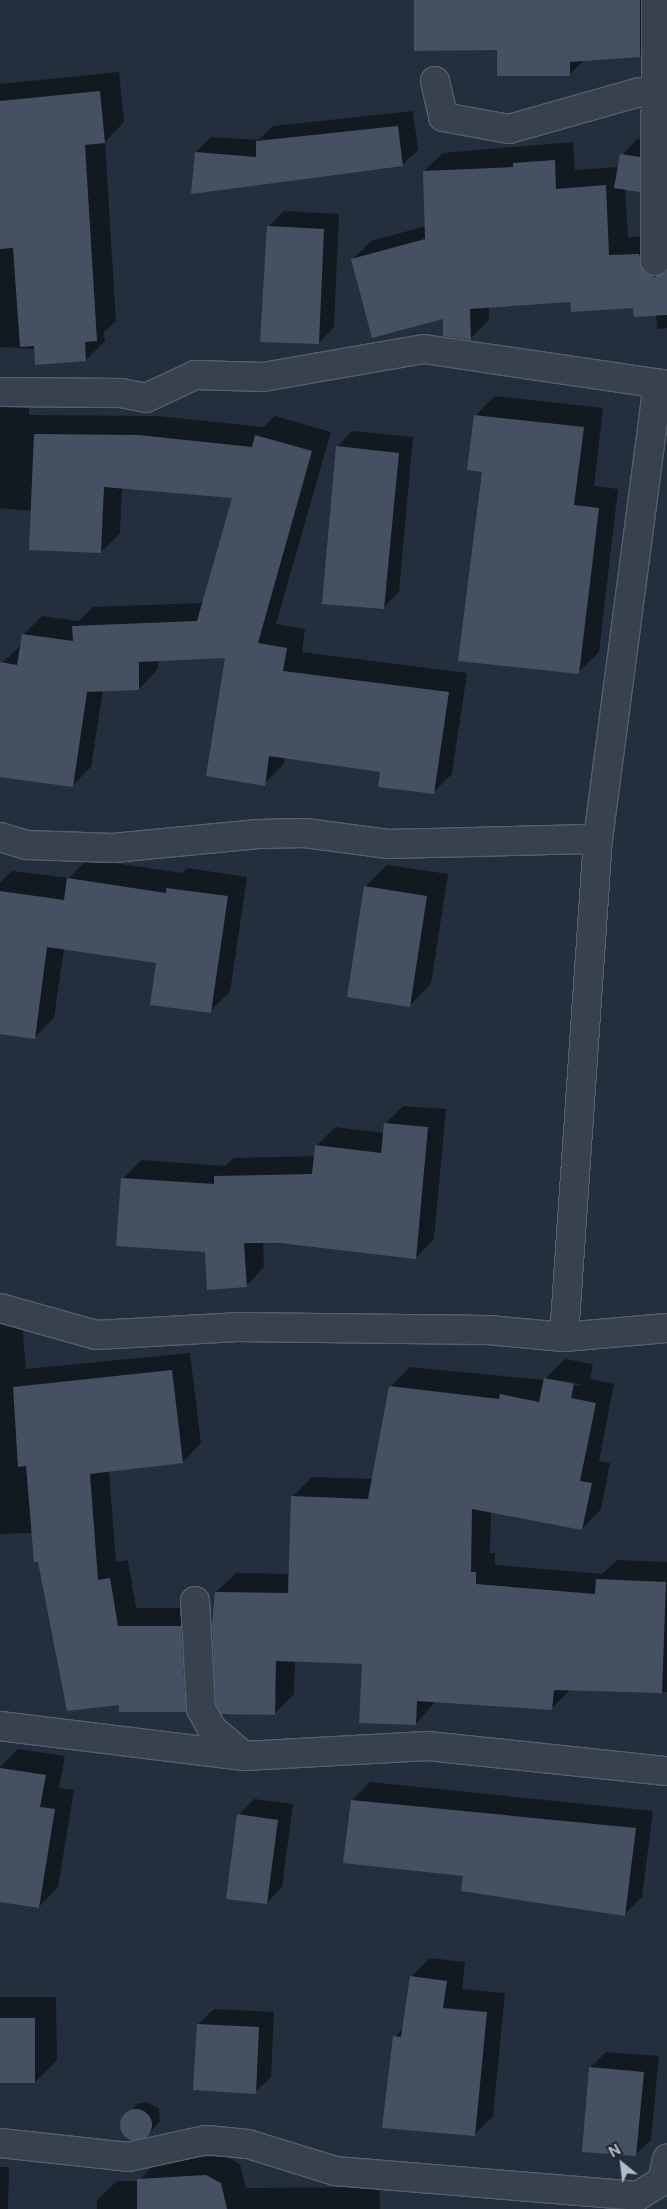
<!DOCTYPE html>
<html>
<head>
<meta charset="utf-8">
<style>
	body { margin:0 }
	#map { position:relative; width:667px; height:2209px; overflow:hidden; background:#242f3e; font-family:"Public Sans",sans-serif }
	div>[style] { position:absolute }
	.shadow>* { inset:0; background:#0007 }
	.building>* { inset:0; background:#455162 }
	.round { border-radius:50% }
	.roads { filter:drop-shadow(1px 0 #565f6c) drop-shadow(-1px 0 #565f6c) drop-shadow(0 1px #565f6c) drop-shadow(0 -1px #565f6c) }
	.minor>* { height:28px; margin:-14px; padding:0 14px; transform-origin:14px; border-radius:14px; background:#38414e }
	span { translate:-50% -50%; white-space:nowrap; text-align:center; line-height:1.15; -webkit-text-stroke:4px #1d2633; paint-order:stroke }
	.north { position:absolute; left:597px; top:2139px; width:50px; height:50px; -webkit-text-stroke:4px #1d2633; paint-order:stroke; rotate:331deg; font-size:14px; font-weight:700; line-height:20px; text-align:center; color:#b4bcc9 }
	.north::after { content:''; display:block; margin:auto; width:18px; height:22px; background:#b4bcc9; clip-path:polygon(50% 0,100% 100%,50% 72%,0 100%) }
</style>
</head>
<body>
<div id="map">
	<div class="shadow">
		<i style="clip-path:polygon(415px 0,660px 0,659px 36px,640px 56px,584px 60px,569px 75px,498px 49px)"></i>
		<i style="clip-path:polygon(119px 72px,124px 122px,105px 142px,116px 321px,104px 332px,105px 341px,86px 360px,35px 349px,0 347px,0 84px)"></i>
		<i style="clip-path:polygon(413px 111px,418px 150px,402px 165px,192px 193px,196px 152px,211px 137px,258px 140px,273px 126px)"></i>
		<i style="clip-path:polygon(637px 139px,655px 142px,655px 175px,639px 191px,625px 189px,628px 237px,658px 236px,667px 254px,667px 328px,657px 329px,656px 314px,634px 307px,571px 301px,489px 307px,489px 320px,470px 339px,444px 317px,352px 260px,371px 241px,426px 226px,424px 171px,443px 153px,573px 142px,575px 170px,619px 167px,622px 155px)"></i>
		<i style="clip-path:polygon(284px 211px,339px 214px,334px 327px,319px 343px,269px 226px)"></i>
		<i style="clip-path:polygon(495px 396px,603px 408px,594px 486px,618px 489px,599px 652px,579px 672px,483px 471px,475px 416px)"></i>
		<i style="clip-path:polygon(0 397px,30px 398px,29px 415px,158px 416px,264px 427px,275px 416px,331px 432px,276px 624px,305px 629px,302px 652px,467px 673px,452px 774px,433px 793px,382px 771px,285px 757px,283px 765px,264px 784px,227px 657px,158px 660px,158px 669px,139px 689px,103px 690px,91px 767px,72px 786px,0 776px,2px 663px,22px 644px,23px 635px,42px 616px,79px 621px,93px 607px,203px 603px,233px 497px,122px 487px,120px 533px,101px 552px,32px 511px,0 508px)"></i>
		<i style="clip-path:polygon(352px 431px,413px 437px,399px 592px,383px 608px,337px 447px)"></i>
		<i style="clip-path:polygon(88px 859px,182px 873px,187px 868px,247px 877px,230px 992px,210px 1011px,157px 962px,64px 948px,54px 1018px,34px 1038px,0 1033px,0 883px,12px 871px,69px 878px)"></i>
		<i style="clip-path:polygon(387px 865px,448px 874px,431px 984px,410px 1005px,365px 887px)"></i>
		<i style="clip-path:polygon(403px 1106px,446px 1109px,434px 1239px,416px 1258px,263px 1242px,264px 1267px,246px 1286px,123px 1179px,141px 1160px,225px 1166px,234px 1158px,315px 1156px,316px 1146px,335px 1127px,384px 1133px,385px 1124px)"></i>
		<i style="clip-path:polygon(22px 1323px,26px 1369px,190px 1353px,201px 1443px,183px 1462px,109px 1470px,116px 1562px,128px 1560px,136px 1608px,199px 1608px,204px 1693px,186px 1711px,120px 1703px,33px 1533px,0 1534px,0 1324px)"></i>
		<i style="clip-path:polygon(evenodd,565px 1359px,593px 1364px,590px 1379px,614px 1384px,599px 1461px,610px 1463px,601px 1509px,582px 1529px,491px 1511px,490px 1553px,495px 1553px,495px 1565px,602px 1574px,617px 1560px,667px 1562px,667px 1692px,571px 1689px,552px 1708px,436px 1701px,416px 1724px,364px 1663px,295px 1661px,294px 1694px,274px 1714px,216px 1592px,236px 1573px,290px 1574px,293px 1496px,312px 1477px,373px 1479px,390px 1387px,410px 1367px,544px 1380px,565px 1359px,558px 1380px,580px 1384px,580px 1386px,558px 1382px,558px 1380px)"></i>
		<i style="clip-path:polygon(18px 1749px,65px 1756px,59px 1788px,74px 1790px,58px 1887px,39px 1907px,0 1901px,0 1767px)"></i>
		<i style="clip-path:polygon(370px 1782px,653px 1811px,642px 1897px,624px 1915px,465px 1875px,352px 1800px)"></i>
		<i style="clip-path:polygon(254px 1799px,293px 1804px,282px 1887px,267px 1903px,239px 1815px)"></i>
		<i style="clip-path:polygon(430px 1958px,465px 1962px,462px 1989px,505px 1993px,493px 2116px,474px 2135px,395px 2037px,404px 2027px,411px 1977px)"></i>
		<i style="clip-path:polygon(0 1997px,56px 1997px,57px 2060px,35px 2082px,0 2082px)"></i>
		<i style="clip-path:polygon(214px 2009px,274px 2012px,271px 2077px,255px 2092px,198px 2024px)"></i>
		<i style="clip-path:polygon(606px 2052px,659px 2056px,651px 2140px,635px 2155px,590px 2068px)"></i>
		<i style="clip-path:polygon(147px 2102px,159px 2109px,160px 2121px,148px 2135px,129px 2140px,122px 2121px,137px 2104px)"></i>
		<i style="clip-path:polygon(225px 2156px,240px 2164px,246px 2188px,379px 2187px,380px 2209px,97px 2209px,97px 2200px,117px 2181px,139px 2181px,158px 2160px)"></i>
		<i style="clip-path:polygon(0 2167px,9px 2167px,8px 2209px,0 2209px)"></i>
	</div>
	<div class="building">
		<i style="clip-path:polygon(414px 0,640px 0,640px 57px,570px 62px,570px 76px,497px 76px,497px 50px,414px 51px)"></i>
		<i style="clip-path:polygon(100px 91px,105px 143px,85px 145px,97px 341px,85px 342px,86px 361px,35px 365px,34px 346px,20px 347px,13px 248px,0 249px,0 101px)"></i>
		<i style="clip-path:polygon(398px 126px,403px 166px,191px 194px,195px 152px,256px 157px,256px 141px)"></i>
		<i style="clip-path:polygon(620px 154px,640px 157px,640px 192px,614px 188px)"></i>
		<i style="clip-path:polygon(555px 160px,556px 189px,606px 185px,609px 255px,639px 254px,647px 274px,655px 277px,667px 270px,667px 315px,634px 317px,633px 308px,571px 312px,570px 302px,470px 309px,471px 340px,443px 336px,443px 319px,372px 338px,351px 259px,425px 239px,423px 171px,513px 167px,513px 163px)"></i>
		<i style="clip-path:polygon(267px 226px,324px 229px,319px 344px,260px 342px)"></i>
		<i style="clip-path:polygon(474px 415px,584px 427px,574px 505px,599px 508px,579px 674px,458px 661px,482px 472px,467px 470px)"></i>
		<i style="clip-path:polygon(34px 434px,138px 435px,252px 447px,255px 435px,312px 451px,258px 643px,287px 648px,283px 671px,449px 692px,434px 794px,378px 787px,380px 772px,269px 756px,265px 786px,206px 776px,225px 658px,139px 662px,139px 690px,87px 692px,73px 787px,0 777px,0 662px,17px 665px,22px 634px,73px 641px,72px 626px,197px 621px,232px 498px,104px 487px,101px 553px,29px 550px)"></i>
		<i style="clip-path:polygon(336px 446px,399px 453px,384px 609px,322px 604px)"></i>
		<i style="clip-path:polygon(67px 878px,166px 893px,166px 888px,228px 896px,211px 1013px,150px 1005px,156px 963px,47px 947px,35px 1039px,0 1034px,0 891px,64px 900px)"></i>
		<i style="clip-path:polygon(364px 886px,427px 896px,410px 1007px,347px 997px)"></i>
		<i style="clip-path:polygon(384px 1123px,428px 1127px,416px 1259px,278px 1243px,244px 1243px,247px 1287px,207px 1290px,205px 1252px,116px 1246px,121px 1178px,214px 1184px,214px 1176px,312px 1174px,315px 1145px,381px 1153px)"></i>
		<i style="clip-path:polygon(172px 1370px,183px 1463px,90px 1474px,98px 1580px,110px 1578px,118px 1626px,181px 1626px,186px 1712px,119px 1712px,119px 1705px,67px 1711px,38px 1562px,34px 1562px,26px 1466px,18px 1467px,13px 1387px)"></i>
		<i style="clip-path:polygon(544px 1378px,574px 1384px,571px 1398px,596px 1403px,580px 1481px,592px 1483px,582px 1530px,472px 1509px,471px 1572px,476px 1572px,476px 1584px,595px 1594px,596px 1579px,666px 1582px,662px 1693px,554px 1690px,552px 1710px,417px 1701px,416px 1725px,359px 1723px,362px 1664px,276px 1661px,275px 1715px,221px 1714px,216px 1705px,212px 1626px,215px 1592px,288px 1593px,291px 1496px,368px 1499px,389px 1386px,499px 1399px,500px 1394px,539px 1402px)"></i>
		<i style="clip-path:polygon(0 1768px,46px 1775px,40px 1807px,55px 1809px,39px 1908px,0 1902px)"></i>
		<i style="clip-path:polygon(351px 1800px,636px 1828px,625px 1916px,461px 1891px,463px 1876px,343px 1863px)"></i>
		<i style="clip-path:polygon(237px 1814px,278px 1820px,267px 1904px,226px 1899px)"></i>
		<i style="clip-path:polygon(410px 1976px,447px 1981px,443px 2008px,487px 2012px,475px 2136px,382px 2128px,393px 2036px,401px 2037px)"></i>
		<i style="clip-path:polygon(0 2018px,35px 2018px,35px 2083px,0 2083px)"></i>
		<i style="clip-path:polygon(197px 2024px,259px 2027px,256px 2094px,193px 2090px)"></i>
		<i style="clip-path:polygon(589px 2067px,644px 2072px,636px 2156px,582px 2152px)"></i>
		<i class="round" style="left:120px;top:2109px;width:32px;height:32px"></i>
		<i style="clip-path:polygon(206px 2175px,221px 2183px,227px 2209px,137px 2209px,137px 2179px)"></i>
	</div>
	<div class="roads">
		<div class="minor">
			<i style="left:435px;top:81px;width:37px;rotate:77deg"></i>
			<i style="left:443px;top:117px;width:67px;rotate:10.3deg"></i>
			<i style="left:509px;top:129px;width:136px;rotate:-15.8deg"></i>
			<i style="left:640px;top:92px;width:27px"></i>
			<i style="left:655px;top:261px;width:261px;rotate:-89.8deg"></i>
			<i style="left:0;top:392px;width:121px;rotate:0.5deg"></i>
			<i style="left:121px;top:393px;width:25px;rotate:11deg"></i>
			<i style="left:146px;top:398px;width:54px;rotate:-25.1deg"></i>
			<i style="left:195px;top:375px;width:68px;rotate:1.7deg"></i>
			<i style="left:263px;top:377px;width:163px;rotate:-9.9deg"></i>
			<i style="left:424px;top:349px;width:246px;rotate:8.4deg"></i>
			<i style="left:0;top:837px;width:28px;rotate:17deg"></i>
			<i style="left:27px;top:845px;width:86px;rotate:2deg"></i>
			<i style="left:113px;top:848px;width:146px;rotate:-5.5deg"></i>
			<i style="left:258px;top:834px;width:47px;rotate:-1.2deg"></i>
			<i style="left:305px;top:833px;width:83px;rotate:7.6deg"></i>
			<i style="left:387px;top:844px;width:211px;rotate:-1.4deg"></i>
			<i style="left:0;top:1308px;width:100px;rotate:15.7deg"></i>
			<i style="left:96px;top:1335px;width:141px;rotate:-3.2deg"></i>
			<i style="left:237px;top:1327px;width:251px;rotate:0.7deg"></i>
			<i style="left:488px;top:1330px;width:76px;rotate:5.3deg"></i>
			<i style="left:564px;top:1337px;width:103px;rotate:-5deg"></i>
			<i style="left:564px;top:1337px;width:499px;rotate:-86.1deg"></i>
			<i style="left:598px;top:839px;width:458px;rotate:-82.5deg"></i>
			<i style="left:195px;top:1601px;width:108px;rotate:86.8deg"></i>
			<i style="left:201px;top:1709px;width:23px;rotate:61deg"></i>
			<i style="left:212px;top:1729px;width:42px;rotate:40.2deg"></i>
			<i style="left:0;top:1726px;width:246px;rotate:7deg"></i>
			<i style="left:244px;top:1756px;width:184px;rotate:-3.1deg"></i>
			<i style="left:428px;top:1746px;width:240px;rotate:6deg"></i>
			<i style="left:0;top:2143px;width:129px;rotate:6.2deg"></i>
			<i style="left:128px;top:2157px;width:80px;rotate:-12.3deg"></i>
			<i style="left:206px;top:2140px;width:42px;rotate:5.4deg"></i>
			<i style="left:248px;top:2144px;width:91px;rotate:17.2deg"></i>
			<i style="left:335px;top:2171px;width:304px;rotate:4.7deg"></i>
			<i style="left:638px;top:2196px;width:28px;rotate:-32deg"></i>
			<i style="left:662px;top:2181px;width:23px;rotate:-77deg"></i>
		</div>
	</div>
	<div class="north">N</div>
</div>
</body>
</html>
